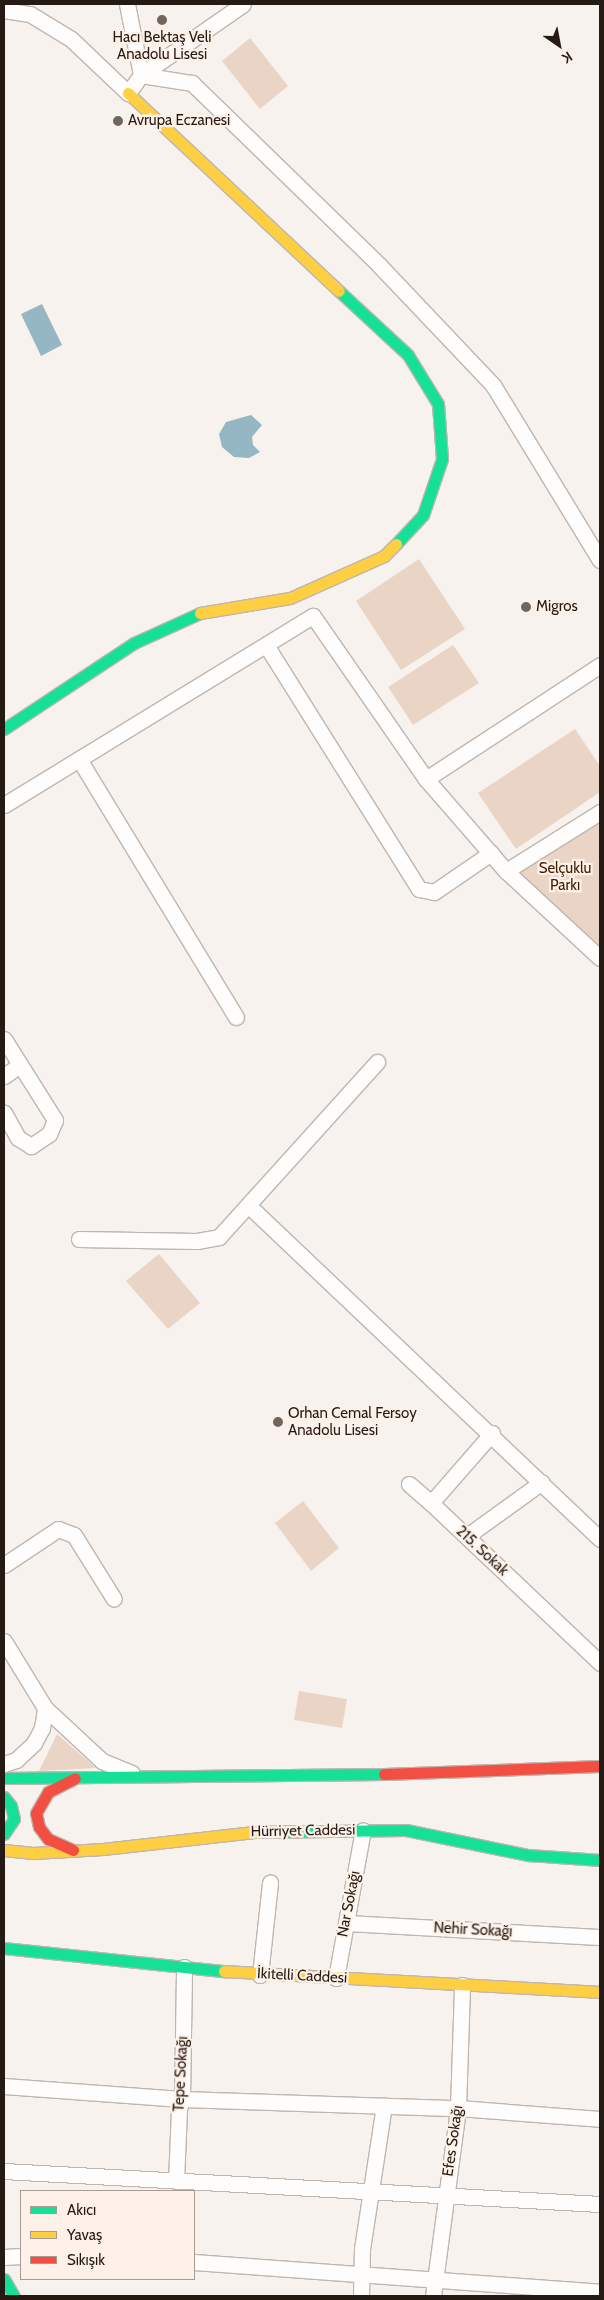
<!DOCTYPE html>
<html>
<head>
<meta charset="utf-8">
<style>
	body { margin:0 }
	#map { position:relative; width:604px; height:2300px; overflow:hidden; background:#f8f2ee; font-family:Cabin,sans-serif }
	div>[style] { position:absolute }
	.green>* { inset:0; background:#ead4c5 }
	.water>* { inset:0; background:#95b6c3 }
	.roads { filter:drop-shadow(1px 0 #beb6b0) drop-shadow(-1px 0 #beb6b0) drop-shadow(0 1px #beb6b0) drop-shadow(0 -1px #beb6b0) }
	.street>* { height:15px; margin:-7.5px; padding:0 7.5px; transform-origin:7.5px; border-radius:7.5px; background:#fefdfc }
	.fast>* { height:11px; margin:-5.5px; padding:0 5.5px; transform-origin:5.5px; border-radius:5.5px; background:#16e098 }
	.slow>* { height:11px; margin:-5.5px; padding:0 5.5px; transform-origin:5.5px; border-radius:5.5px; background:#ffcf43 }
	.jam>* { height:11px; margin:-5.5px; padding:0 5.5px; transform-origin:5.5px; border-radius:5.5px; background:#f24e42 }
	.dots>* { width:14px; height:14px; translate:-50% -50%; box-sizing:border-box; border:2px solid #fdf1e9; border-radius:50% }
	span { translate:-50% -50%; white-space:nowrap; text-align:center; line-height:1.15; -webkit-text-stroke:4.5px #fdf1e9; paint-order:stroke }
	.poi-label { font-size:15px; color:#261b14 }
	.left { translate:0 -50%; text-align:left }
	.park-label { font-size:15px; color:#441e00 }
	.street-label { font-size:15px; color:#261b14 }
	.frame { position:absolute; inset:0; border:5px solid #261b14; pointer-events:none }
	.legend { position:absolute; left:20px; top:2190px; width:175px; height:90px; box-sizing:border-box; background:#fdf1e9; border:1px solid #a79b94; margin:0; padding:6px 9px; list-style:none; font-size:15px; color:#261b14 }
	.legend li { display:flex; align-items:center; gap:10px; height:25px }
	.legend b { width:25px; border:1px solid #a79b94 }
	.north { position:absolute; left:534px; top:20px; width:50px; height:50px; -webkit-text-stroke:4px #fdf1e9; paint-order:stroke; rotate:147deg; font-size:14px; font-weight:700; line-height:20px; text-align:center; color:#261b14 }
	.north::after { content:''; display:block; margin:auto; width:18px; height:22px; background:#261b14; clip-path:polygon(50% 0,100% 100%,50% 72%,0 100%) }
</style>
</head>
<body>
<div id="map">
	<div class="green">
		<i style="clip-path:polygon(250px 38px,288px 86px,260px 109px,222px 61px)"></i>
		<i style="clip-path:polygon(419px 559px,465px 629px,401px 670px,356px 601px)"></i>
		<i style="clip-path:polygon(453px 645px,479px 683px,413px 725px,388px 687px)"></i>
		<i style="clip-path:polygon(575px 729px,600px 766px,600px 792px,516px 849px,478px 793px)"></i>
		<i style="clip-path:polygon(600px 815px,600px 958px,506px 871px)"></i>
		<i style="clip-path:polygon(159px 1254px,200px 1303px,168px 1329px,126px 1281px)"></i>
		<i style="clip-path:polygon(303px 1501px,339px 1548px,311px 1571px,275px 1523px)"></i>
		<i style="clip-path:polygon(299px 1691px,347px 1699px,342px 1728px,294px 1720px)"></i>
		<i style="clip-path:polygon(57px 1734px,96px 1768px,39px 1771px)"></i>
	</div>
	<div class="water">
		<i style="clip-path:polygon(42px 304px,62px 345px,41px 356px,21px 314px)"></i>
		<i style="clip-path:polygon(251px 415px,262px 425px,252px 437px,253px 445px,260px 452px,249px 458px,234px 457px,222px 447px,219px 434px,226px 422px)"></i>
	</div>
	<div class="roads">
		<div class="street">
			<i style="left:127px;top:4px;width:72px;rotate:78.8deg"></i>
			<i style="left:141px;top:75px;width:124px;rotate:-34.8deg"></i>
			<i style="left:4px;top:10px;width:26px;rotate:9deg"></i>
			<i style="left:30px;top:14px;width:48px;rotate:31.4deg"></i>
			<i style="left:71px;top:39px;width:79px;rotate:43.5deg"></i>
			<i style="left:128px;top:93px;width:22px;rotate:-54deg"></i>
			<i style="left:141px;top:75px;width:52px;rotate:8.9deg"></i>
			<i style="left:192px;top:83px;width:261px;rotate:44.2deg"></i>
			<i style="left:379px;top:265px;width:166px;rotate:46.5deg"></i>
			<i style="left:493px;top:385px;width:205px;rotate:58.6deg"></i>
			<i style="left:266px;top:645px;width:288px;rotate:57.9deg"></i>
			<i style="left:419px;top:889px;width:15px;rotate:11deg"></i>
			<i style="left:434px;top:892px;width:69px;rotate:-34.4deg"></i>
			<i style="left:79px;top:759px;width:302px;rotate:58.7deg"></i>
			<i style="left:426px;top:779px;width:208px;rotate:-33.2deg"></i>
			<i style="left:4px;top:805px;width:362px;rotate:-31.5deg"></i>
			<i style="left:313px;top:616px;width:198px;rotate:55.3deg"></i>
			<i style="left:426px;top:779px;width:122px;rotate:49deg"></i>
			<i style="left:506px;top:871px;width:128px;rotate:42.8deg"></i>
			<i style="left:506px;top:871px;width:111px;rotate:-32.1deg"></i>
			<i style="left:4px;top:1039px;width:96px;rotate:57.8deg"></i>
			<i style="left:55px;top:1120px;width:15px;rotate:113deg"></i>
			<i style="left:49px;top:1134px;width:22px;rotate:146deg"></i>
			<i style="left:31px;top:1146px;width:15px;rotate:-148deg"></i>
			<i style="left:18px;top:1138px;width:29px;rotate:-119deg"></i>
			<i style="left:4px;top:1076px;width:19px;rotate:-35deg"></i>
			<i style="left:248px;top:1205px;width:485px;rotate:43.5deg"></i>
			<i style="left:79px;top:1239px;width:118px;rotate:1deg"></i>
			<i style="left:197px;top:1241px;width:22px;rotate:-10deg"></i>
			<i style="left:219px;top:1237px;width:236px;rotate:-47.9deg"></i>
			<i style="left:492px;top:1433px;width:93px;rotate:131.1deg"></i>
			<i style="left:431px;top:1503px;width:233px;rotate:43.4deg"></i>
			<i style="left:409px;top:1484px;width:29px;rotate:41deg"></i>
			<i style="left:467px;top:1536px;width:92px;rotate:-35.8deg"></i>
			<i style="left:4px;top:1565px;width:65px;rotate:-33.7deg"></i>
			<i style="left:58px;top:1529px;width:17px;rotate:21deg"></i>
			<i style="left:74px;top:1535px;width:75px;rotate:58deg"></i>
			<i style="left:4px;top:1641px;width:79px;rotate:58.5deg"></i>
			<i style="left:45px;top:1708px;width:78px;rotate:42.9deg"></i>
			<i style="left:102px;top:1761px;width:32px;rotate:22deg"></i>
			<i style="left:4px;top:1764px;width:13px;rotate:-18deg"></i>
			<i style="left:16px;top:1760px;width:25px;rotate:-43deg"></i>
			<i style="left:34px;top:1743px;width:17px;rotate:-62deg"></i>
			<i style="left:42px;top:1728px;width:20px;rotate:-81deg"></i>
			<i style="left:346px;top:1923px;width:254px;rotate:3.2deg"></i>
			<i style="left:260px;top:1975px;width:93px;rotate:-83.8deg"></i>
			<i style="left:336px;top:1978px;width:150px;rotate:-79.7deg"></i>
			<i style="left:4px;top:2086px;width:178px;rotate:4.2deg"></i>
			<i style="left:182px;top:2099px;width:276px;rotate:1.9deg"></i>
			<i style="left:458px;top:2108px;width:142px;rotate:4.4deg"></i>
			<i style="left:4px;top:2171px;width:597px;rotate:3.17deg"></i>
			<i style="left:176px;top:2181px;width:72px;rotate:-87.6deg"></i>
			<i style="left:179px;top:2109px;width:10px;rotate:-73deg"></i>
			<i style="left:182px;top:2099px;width:132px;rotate:-89.1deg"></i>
			<i style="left:4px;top:2257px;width:17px;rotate:-3deg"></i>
			<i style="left:194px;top:2262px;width:407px;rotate:4.2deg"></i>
			<i style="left:361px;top:2296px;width:47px;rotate:-88.8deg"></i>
			<i style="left:362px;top:2249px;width:145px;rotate:-81.3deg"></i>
			<i style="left:433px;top:2296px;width:190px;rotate:-82.4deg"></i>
			<i style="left:458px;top:2108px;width:123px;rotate:-88.1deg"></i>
		</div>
		<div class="fast">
			<i style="left:339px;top:291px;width:94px;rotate:42.8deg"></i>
			<i style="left:408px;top:355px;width:57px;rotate:58.5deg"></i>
			<i style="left:438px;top:404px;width:55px;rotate:85.8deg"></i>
			<i style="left:442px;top:459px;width:59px;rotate:108.7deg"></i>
			<i style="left:423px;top:515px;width:40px;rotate:133deg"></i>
			<i style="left:4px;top:729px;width:156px;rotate:-33.5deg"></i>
			<i style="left:134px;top:643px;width:72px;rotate:-24.4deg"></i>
			<i style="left:4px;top:1778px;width:380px;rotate:-0.6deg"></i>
			<i style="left:4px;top:1797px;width:11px;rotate:52deg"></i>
			<i style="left:11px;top:1806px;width:13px;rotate:77deg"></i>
			<i style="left:14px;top:1819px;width:18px;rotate:124deg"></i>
			<i style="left:254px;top:1832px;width:152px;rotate:-0.8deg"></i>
			<i style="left:406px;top:1830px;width:125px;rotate:11.6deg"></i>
			<i style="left:528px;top:1855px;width:72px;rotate:4deg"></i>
			<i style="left:4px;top:1948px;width:221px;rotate:6deg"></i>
			<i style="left:4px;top:2279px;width:20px;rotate:60deg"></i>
		</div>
		<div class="slow">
			<i style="left:128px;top:93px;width:289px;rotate:43.2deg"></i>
			<i style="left:200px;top:613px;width:91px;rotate:-9.5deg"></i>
			<i style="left:290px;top:598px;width:103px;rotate:-24.1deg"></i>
			<i style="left:384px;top:556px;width:17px;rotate:-45deg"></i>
			<i style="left:4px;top:1850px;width:29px;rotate:6deg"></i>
			<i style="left:33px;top:1853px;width:70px;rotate:-3.3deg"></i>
			<i style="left:103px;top:1849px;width:152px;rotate:-6.4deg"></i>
			<i style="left:224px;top:1971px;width:377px;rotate:3.2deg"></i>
		</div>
		<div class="jam">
			<i style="left:384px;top:1774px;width:216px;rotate:-2.1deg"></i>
			<i style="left:73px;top:1850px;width:27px;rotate:-156deg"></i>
			<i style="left:48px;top:1839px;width:15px;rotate:-127deg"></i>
			<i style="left:39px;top:1827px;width:14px;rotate:-102deg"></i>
			<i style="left:36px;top:1813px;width:24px;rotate:-60deg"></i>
			<i style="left:48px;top:1792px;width:30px;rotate:-27deg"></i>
		</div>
	</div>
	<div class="dots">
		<i style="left:162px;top:20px;background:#706660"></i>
		<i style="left:118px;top:121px;background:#706660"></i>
		<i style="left:526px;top:607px;background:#706660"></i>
		<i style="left:278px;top:1422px;background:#706660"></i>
	</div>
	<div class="poi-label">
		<span style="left:162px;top:46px">Hacı Bektaş Veli<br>Anadolu Lisesi</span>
		<span class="left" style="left:128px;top:121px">Avrupa Eczanesi</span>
		<span class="left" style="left:536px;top:607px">Migros</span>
		<span class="left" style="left:288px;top:1422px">Orhan Cemal Fersoy<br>Anadolu Lisesi</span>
	</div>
	<div class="park-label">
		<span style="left:565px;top:877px">Selçuklu<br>Parkı</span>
	</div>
	<div class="street-label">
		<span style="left:482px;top:1551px;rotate:43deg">215. Sokak</span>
		<span style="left:303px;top:1831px;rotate:-1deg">Hürriyet Caddesi</span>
		<span style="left:349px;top:1904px;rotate:-79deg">Nar Sokağı</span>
		<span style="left:473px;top:1930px;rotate:3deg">Nehir Sokağı</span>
		<span style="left:302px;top:1976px;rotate:3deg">İkitelli Caddesi</span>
		<span style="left:181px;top:2074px;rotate:-87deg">Tepe Sokağı</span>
		<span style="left:453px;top:2141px;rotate:-82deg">Efes Sokağı</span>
	</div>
	<div class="frame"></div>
	<ul class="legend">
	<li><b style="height:6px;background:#16e098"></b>Akıcı</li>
	<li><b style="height:6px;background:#ffcf43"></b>Yavaş</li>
	<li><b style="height:6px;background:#f24e42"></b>Sıkışık</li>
	</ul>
	<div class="north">K</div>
</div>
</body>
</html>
